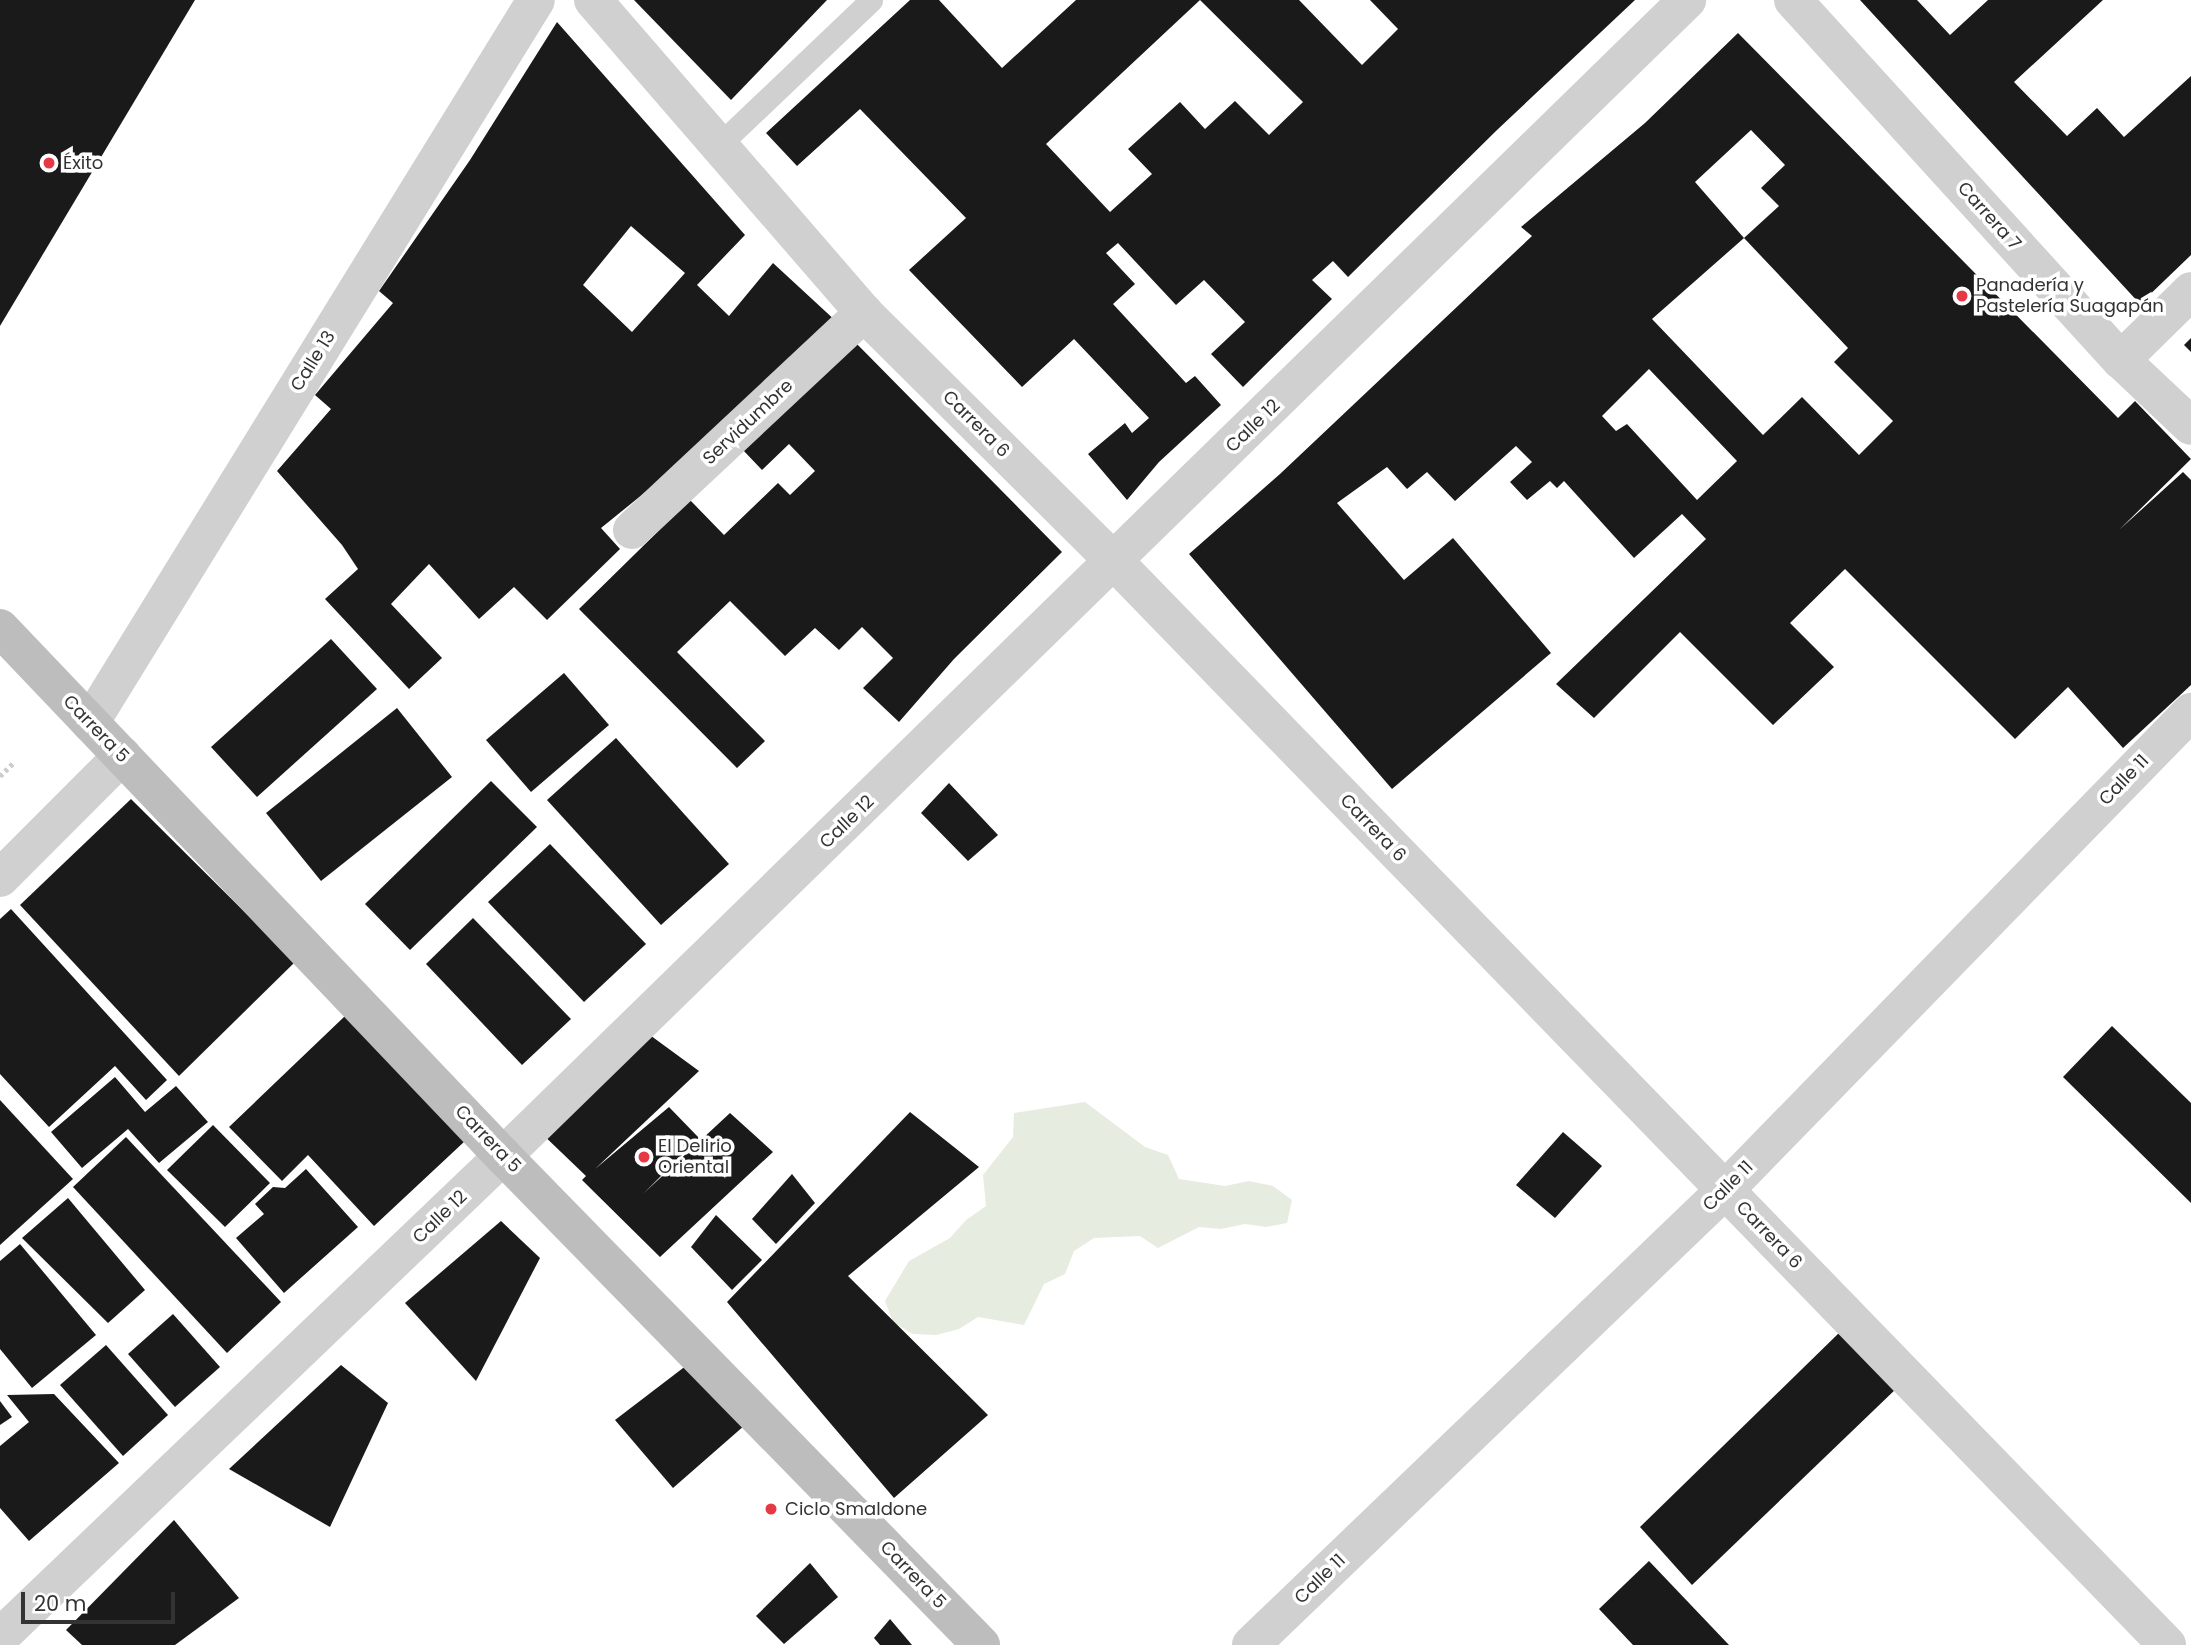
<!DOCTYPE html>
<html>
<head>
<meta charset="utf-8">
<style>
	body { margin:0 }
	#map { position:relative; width:2191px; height:1645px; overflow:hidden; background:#fff; font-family:Poppins,sans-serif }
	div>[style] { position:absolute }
	.green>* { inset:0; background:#e6ecdf }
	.building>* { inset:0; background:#1a1a1a }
	.path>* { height:4.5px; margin-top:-2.25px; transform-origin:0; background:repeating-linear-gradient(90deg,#cdcdcd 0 3.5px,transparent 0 7px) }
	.service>* { height:23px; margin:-11.5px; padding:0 11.5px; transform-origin:11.5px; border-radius:11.5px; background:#d0d0d0 }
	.minor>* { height:38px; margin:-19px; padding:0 19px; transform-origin:19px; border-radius:19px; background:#d0d0d0 }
	.tertiary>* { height:38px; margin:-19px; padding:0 19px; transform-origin:19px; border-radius:19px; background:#d0d0d0 }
	.secondary>* { height:38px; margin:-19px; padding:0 19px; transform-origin:19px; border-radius:19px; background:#bdbdbd }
	.dots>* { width:19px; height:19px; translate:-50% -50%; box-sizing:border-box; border:4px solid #fff; border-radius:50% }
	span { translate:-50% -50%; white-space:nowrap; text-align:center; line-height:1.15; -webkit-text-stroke:7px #fff; paint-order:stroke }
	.poi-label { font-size:18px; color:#333 }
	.left { translate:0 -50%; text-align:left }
	.street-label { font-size:18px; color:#333 }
	.scale { position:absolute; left:21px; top:1592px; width:154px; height:32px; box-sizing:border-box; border:4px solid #333; border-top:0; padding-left:9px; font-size:21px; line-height:24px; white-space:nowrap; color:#333; -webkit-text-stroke:5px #fff; paint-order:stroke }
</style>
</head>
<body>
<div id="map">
	<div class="green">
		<i style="clip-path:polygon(1085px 1102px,1145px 1147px,1168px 1155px,1179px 1179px,1225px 1186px,1249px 1181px,1273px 1186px,1292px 1200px,1287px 1223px,1266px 1227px,1245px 1224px,1221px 1229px,1199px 1227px,1158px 1248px,1140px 1236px,1094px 1238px,1074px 1251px,1065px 1274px,1044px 1284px,1024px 1325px,978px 1317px,959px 1329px,936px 1335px,913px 1334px,893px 1322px,885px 1301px,909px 1261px,950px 1238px,966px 1220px,986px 1206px,983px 1175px,1013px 1137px,1014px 1113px)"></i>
	</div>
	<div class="building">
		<i style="clip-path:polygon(0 0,195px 0,0 326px)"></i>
		<i style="clip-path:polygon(634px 0,827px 0,731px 100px)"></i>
		<i style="clip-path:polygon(evenodd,910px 0,939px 0,1002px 68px,1076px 0,1299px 0,1362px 65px,1398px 29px,1370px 0,1635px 0,1497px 130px,1348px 277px,1333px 261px,1312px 280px,1332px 299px,1243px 387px,1211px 354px,1245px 322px,1204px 280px,1176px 305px,1118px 243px,1106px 253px,1135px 284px,1113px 304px,1186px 383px,1195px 376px,1221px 405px,1159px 462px,1127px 500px,1088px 454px,1125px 423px,1132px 433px,1149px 418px,1074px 339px,1022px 387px,909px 270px,966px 218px,860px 109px,797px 166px,766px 133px,910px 0,1200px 0,1303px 102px,1269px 135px,1235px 101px,1205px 129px,1180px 102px,1128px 149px,1152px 174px,1110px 212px,1046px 144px,1200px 0)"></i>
		<i style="clip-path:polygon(1860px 0,1917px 0,1950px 35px,1988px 0,2103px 0,2014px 82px,2067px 136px,2097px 108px,2124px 137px,2191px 76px,2191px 255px,2140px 304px)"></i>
		<i style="clip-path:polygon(evenodd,557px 22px,745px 235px,697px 285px,729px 316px,773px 263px,838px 323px,664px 477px,601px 528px,620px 549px,547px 620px,514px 587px,479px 619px,429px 564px,391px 604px,442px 658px,409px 689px,325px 599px,358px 569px,342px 545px,277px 471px,331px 409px,315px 395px,393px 303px,379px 291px,470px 160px,557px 22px,631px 226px,685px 273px,632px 332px,583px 285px,631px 226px)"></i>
		<i style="clip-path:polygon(evenodd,1738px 33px,2118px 418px,2135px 401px,2191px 459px,2119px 530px,2183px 472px,2191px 480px,2191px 685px,2123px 748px,2068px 687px,2015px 739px,1845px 569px,1790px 623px,1834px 667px,1773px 725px,1680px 632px,1594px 718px,1556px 684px,1706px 539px,1682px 514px,1634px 558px,1564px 481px,1557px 488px,1550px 481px,1527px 500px,1510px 482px,1532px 462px,1516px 446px,1455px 501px,1427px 472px,1407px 489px,1387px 467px,1337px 503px,1404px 580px,1453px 538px,1551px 653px,1392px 789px,1189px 554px,1280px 474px,1532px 236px,1521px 227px,1645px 123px,1738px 33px,1751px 130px,1785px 165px,1761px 188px,1779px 206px,1744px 238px,1848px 348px,1834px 362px,1893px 421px,1859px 455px,1802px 397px,1763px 435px,1652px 319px,1744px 238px,1695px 182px,1751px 130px,1738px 33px,1649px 369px,1737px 461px,1697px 500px,1627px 424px,1616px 431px,1602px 416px,1649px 369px)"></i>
		<i style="clip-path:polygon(2191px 338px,2191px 352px,2184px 345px)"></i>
		<i style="clip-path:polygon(854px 341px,1062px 552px,954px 659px,899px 722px,863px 688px,893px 658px,862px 627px,839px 650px,815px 628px,785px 656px,730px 601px,677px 652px,765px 741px,737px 768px,579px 609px,690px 500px,724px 535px,778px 483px,790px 495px,815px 471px,789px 444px,762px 470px,742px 449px)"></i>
		<i style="clip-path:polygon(331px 639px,377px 689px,257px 797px,211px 747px)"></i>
		<i style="clip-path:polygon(564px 673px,609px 725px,531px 792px,486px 740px)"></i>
		<i style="clip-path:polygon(397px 708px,452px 777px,321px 881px,266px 813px)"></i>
		<i style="clip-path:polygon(616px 738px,729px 864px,661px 925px,547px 800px)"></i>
		<i style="clip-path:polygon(491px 781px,537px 827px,410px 950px,365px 904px)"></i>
		<i style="clip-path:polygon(949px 783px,998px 835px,968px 861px,921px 813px)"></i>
		<i style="clip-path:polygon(131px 799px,295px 962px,179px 1076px,20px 905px)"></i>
		<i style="clip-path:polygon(550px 844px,646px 944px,584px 1002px,488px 902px)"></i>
		<i style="clip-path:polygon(11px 909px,167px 1080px,146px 1100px,115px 1066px,49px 1127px,0 1074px,0 919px)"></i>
		<i style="clip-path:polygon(473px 918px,571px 1019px,522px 1065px,426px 964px)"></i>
		<i style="clip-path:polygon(345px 1016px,465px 1141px,374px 1226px,308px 1155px,282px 1181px,229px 1127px)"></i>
		<i style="clip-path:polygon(2112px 1026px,2191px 1103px,2191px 1203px,2063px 1077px)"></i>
		<i style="clip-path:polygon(643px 1030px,699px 1071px,595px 1169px,669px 1107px,699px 1138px,644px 1193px,730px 1113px,773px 1152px,660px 1257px,582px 1180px,586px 1176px,537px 1129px)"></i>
		<i style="clip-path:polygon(115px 1077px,145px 1112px,176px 1086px,208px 1122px,159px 1163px,128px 1129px,82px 1168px,51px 1132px)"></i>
		<i style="clip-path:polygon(0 1100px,73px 1179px,0 1245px)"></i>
		<i style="clip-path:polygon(910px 1112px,979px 1167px,848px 1276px,988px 1415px,894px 1498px,727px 1302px)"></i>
		<i style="clip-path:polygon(213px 1125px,270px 1183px,225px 1227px,167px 1170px)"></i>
		<i style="clip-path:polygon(1563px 1132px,1602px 1166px,1555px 1218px,1516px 1185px)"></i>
		<i style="clip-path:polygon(126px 1137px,281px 1302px,227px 1353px,73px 1187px)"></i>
		<i style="clip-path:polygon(306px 1169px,358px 1227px,284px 1293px,236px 1238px,264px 1214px,255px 1204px,273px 1187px,285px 1188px)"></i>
		<i style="clip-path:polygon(792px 1174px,815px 1203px,776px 1244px,752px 1219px)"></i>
		<i style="clip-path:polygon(68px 1198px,145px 1290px,108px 1323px,22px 1238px)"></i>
		<i style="clip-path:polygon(716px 1215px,762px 1260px,732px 1290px,691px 1247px)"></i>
		<i style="clip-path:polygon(501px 1221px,540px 1258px,476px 1381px,405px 1303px)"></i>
		<i style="clip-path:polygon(20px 1244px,96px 1335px,32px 1388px,0 1349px,0 1261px)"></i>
		<i style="clip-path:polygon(173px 1314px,220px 1367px,175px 1407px,128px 1354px)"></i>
		<i style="clip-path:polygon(1842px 1330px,1899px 1386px,1692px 1585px,1640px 1527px)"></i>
		<i style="clip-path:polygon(106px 1345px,168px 1415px,123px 1456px,60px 1385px)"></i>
		<i style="clip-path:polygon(341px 1365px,388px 1403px,330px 1527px,229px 1469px)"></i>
		<i style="clip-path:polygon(687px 1365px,745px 1425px,673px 1488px,615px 1420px)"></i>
		<i style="clip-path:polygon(54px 1394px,119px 1463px,29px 1541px,0 1508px,0 1446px,29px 1422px,7px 1395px)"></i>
		<i style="clip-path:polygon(0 1401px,12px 1417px,0 1425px)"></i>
		<i style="clip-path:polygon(174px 1520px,239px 1598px,175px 1645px,82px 1645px,66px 1630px)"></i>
		<i style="clip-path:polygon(1649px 1561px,1729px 1645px,1633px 1645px,1599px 1609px)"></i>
		<i style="clip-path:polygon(810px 1563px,838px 1597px,784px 1644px,756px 1616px)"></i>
		<i style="clip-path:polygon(890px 1619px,912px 1645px,880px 1645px,874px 1638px)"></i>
	</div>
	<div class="path">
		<i style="left:0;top:776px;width:18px;rotate:-45deg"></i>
	</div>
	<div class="service">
		<i style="left:719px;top:145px;width:210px;rotate:-43.6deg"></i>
	</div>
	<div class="minor">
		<i style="left:2121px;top:360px;width:98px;rotate:-44.6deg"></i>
		<i style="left:632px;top:530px;width:318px;rotate:-43.1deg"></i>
		<i style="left:90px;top:723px;width:849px;rotate:-58.33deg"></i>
		<i style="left:0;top:878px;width:173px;rotate:-45deg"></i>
		<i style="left:0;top:1637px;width:696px;rotate:-43.72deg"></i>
		<i style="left:503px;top:1156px;width:1655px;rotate:-44.31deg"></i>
		<i style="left:1251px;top:1645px;width:657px;rotate:-43.83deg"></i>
		<i style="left:1725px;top:1190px;width:668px;rotate:-45.73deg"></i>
	</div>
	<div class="tertiary">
		<i style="left:593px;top:0;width:414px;rotate:49.1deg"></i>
		<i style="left:864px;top:313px;width:354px;rotate:44.8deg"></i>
		<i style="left:1115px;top:562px;width:1510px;rotate:45.83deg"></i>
		<i style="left:1793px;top:0;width:487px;rotate:47.7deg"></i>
		<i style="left:2121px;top:360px;width:96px;rotate:43.3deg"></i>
	</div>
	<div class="secondary">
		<i style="left:0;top:628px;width:729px;rotate:46.39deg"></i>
		<i style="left:503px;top:1156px;width:684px;rotate:45.65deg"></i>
	</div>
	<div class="dots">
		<i style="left:49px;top:163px;background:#e63946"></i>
		<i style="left:1962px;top:296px;background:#e63946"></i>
		<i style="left:644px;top:1157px;background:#e63946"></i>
		<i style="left:771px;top:1509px;background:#e63946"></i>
	</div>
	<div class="poi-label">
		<span class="left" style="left:63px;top:163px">Éxito</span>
		<span class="left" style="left:1976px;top:296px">Panadería y<br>Pastelería Suagapán</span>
		<span class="left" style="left:658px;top:1157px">El Delirio<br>Oriental</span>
		<span class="left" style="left:785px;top:1509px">Ciclo Smaldone</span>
	</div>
	<div class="street-label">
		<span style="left:1989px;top:216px;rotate:48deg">Carrera 7</span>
		<span style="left:313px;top:361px;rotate:-58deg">Calle 13</span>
		<span style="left:748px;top:422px;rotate:-43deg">Servidumbre</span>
		<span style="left:976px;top:424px;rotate:45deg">Carrera 6</span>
		<span style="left:1253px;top:426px;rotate:-44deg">Calle 12</span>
		<span style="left:96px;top:729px;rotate:46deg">Carrera 5</span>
		<span style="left:2124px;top:780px;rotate:-46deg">Calle 11</span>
		<span style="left:847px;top:822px;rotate:-44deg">Calle 12</span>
		<span style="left:1373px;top:828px;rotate:46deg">Carrera 6</span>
		<span style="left:488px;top:1139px;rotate:46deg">Carrera 5</span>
		<span style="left:1728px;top:1186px;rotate:-45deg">Calle 11</span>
		<span style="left:440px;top:1217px;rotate:-44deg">Calle 12</span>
		<span style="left:1769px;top:1235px;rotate:46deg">Carrera 6</span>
		<span style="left:913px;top:1575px;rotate:46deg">Carrera 5</span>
		<span style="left:1320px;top:1579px;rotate:-44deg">Calle 11</span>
	</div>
	<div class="scale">20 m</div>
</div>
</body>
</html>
